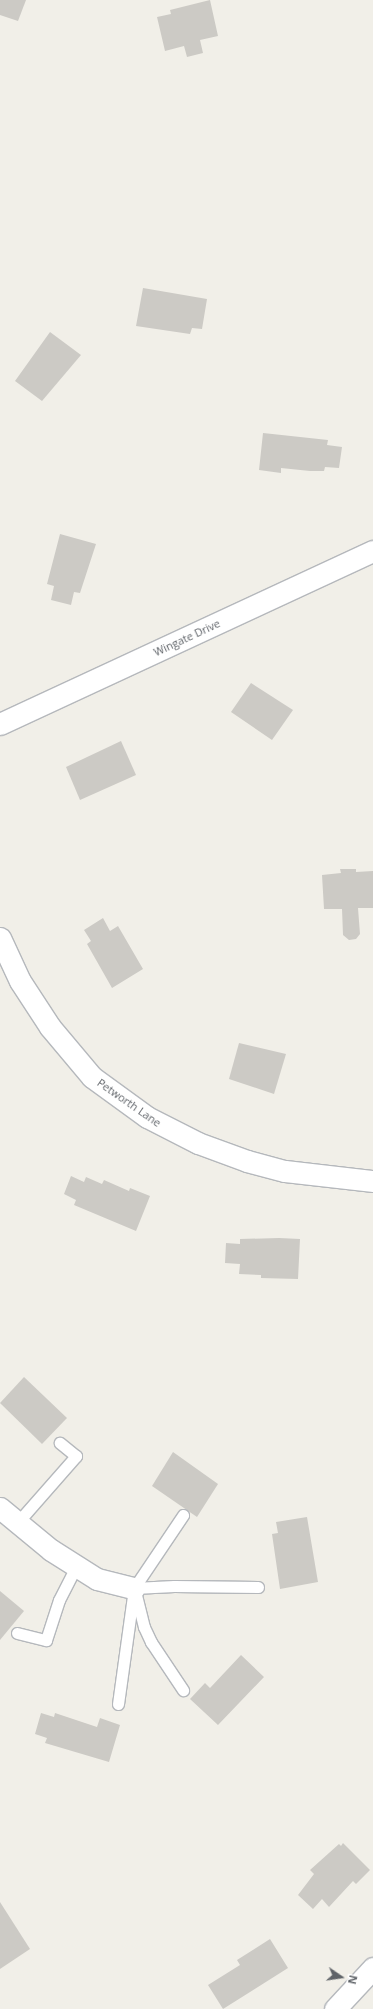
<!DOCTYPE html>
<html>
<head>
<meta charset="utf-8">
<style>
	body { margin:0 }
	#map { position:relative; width:373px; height:2009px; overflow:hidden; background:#f1efe8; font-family:"Open Sans",sans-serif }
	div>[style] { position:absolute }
	.building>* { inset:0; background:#cccac5 }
	.roads { filter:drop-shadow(1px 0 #b5b8bc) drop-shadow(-1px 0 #b5b8bc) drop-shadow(0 1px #b5b8bc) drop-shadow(0 -1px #b5b8bc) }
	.service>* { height:11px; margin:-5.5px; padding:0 5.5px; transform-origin:5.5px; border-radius:5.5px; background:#fff }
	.minor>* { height:21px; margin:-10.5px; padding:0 10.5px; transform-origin:10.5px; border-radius:10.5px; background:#fff }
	span { translate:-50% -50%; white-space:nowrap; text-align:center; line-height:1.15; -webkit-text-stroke:3px #fff; paint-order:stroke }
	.street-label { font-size:11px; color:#5f6368 }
	.north { position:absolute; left:321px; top:1957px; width:40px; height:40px; -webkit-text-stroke:3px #fff; paint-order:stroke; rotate:103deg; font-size:11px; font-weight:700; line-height:16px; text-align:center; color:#5f6368 }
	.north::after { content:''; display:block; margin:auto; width:14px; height:18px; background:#5f6368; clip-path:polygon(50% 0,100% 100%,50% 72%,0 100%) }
</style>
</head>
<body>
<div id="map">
	<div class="building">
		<i style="clip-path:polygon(0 0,26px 0,18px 21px,0 15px)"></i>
		<i style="clip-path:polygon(210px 0,218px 36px,200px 40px,203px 53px,187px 57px,184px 46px,165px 51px,157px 17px,171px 14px,170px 10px)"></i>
		<i style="clip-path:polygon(143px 288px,207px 299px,202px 329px,192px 328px,190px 334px,136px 326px)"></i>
		<i style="clip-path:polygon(50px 332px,81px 355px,42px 401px,15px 381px)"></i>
		<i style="clip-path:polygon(263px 433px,328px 440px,327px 445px,342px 447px,339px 468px,325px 467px,324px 471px,310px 471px,281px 468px,281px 473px,259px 470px)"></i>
		<i style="clip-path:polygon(60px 534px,96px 544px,80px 593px,74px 592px,71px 605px,51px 600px,54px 586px,47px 584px)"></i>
		<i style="clip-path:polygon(251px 683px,293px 710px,272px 740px,231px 712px)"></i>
		<i style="clip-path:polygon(121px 741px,136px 775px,80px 800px,66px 767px)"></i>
		<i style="clip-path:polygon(340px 869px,356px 869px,356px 872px,373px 871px,373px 908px,358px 908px,360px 934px,356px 939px,349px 940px,343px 935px,342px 909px,324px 909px,322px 875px,341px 873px)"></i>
		<i style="clip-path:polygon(103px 918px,110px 931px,118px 926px,143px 969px,112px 988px,87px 944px,91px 941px,84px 930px)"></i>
		<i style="clip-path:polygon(239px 1043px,286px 1054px,274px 1094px,229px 1079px)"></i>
		<i style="clip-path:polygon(71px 1176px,84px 1182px,86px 1177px,102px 1184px,104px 1180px,129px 1191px,130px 1188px,150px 1196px,136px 1231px,74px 1205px,76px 1200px,64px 1194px)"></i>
		<i style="clip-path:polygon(279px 1238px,300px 1239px,298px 1279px,261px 1278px,261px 1275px,239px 1274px,240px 1264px,225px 1263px,226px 1243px,240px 1244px,240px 1239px)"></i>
		<i style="clip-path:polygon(24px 1377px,67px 1418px,42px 1444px,0 1403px)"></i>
		<i style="clip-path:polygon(173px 1452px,218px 1484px,197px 1517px,152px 1486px)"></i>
		<i style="clip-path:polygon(307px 1517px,318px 1582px,280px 1589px,272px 1534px,278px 1533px,276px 1522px)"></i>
		<i style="clip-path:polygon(0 1591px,24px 1611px,0 1640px)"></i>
		<i style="clip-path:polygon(241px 1655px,264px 1677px,218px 1725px,190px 1699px,205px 1683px,210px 1688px)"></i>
		<i style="clip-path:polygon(41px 1713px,54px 1717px,55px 1713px,97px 1727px,100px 1718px,120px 1725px,109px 1762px,45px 1743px,47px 1738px,35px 1734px)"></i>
		<i style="clip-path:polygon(343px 1843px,370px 1870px,356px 1884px,353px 1881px,329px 1907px,322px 1899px,313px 1909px,298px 1895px,314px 1874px,310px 1870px,339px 1844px,341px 1846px)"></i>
		<i style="clip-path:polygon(0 1902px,30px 1949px,0 1969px)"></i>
		<i style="clip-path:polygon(270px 1939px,288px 1968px,223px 2009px,208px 1985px,240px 1965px,237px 1960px)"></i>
	</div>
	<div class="roads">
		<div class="service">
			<i style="left:18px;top:1522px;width:88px;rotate:-48.7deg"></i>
			<i style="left:76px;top:1456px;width:21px;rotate:-141deg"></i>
			<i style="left:134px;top:1588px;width:40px;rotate:-2.9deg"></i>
			<i style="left:174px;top:1586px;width:84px;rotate:0.7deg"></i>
			<i style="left:136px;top:1595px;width:33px;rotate:76deg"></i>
			<i style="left:144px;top:1627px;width:17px;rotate:65deg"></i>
			<i style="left:151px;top:1642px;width:58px;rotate:56.3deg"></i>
			<i style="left:17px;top:1633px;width:30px;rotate:14deg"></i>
			<i style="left:46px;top:1640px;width:42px;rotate:-72deg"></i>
			<i style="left:59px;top:1600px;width:38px;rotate:-63deg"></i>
			<i style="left:118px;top:1704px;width:117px;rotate:-82.1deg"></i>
			<i style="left:134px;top:1588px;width:88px;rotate:-56.1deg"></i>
		</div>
		<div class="minor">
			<i style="left:0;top:724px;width:411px;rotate:-24.9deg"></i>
			<i style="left:0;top:938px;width:47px;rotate:65.1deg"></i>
			<i style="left:20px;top:981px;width:55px;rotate:56.9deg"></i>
			<i style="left:50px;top:1027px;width:65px;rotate:50deg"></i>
			<i style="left:92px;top:1077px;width:68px;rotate:36deg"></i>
			<i style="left:147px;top:1117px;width:57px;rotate:27deg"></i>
			<i style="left:198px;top:1143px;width:52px;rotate:20.2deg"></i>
			<i style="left:247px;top:1161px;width:39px;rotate:15deg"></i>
			<i style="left:285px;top:1171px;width:89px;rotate:6.5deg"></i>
			<i style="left:0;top:1508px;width:66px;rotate:39.5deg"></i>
			<i style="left:51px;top:1550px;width:54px;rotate:32.2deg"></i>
			<i style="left:97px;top:1579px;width:38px;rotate:14deg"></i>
			<i style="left:335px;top:2009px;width:56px;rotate:-47.2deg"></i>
		</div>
	</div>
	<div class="street-label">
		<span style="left:187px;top:638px;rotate:-25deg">Wingate Drive</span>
		<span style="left:129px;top:1103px;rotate:35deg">Petworth Lane</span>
	</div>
	<div class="north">N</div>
</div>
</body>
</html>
